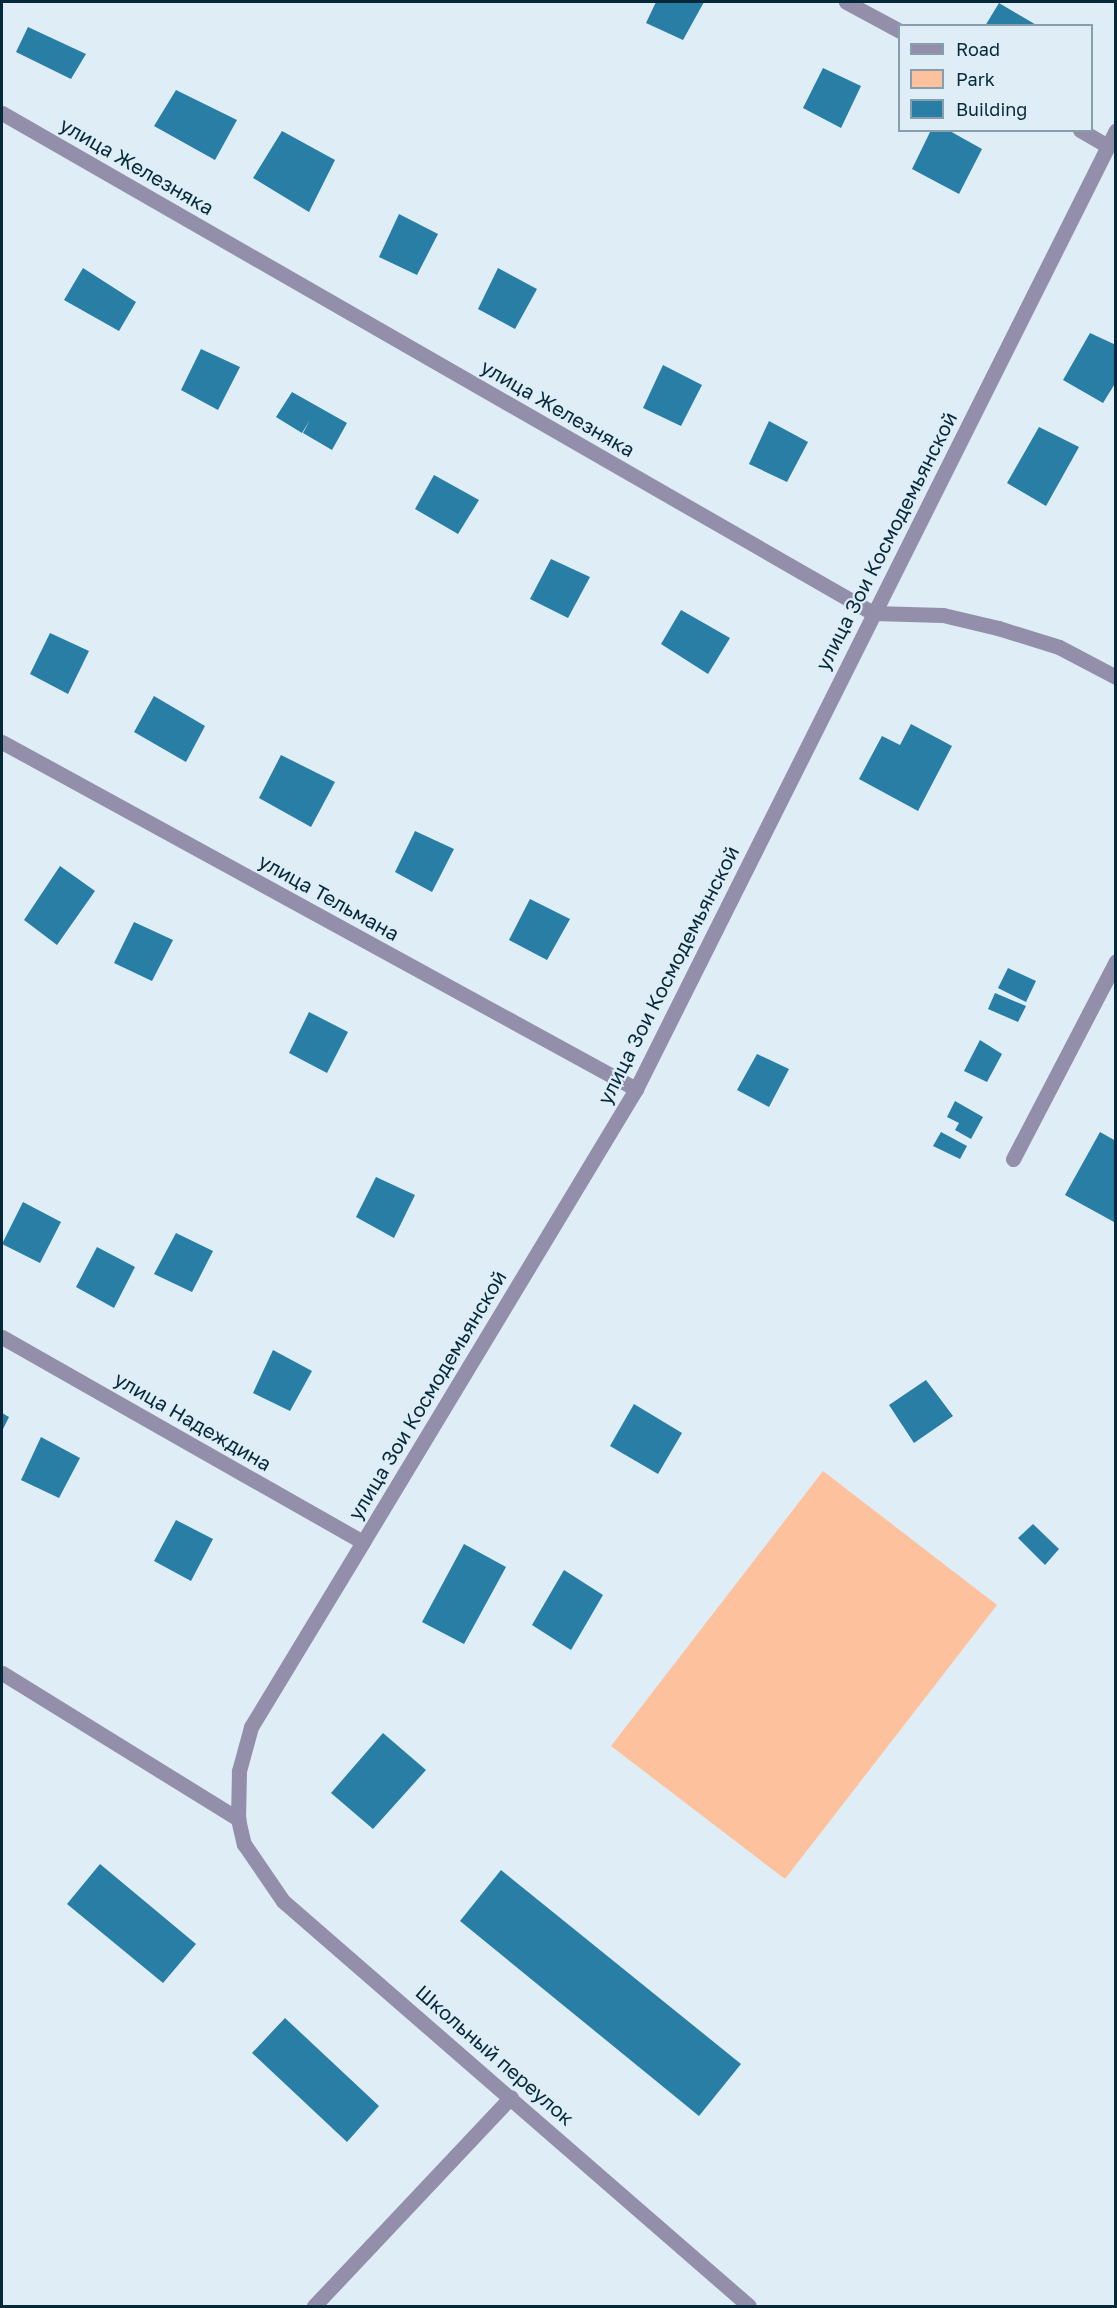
<!DOCTYPE html>
<html>
<head>
<meta charset="utf-8">
<style>
	body { margin:0 }
	#map { position:relative; width:1117px; height:2308px; overflow:hidden; background:#deedf6; font-family:"Golos Text",sans-serif }
	div>[style] { position:absolute }
	.green>* { inset:0; background:#fdc29d }
	.building>* { inset:0; background:#297ea6 }
	.service>* { height:15px; margin:-7.5px; padding:0 7.5px; transform-origin:7.5px; border-radius:7.5px; background:#938eaa }
	.minor>* { height:15px; margin:-7.5px; padding:0 7.5px; transform-origin:7.5px; border-radius:7.5px; background:#938eaa }
	.tertiary>* { height:15px; margin:-7.5px; padding:0 7.5px; transform-origin:7.5px; border-radius:7.5px; background:#938eaa }
	span { translate:-50% -50%; white-space:nowrap; text-align:center; line-height:1.15; -webkit-text-stroke:4.5px #deedf6; paint-order:stroke }
	.street-label { font-size:20px; color:#05293a }
	.frame { position:absolute; inset:0; border:3px solid #05293a; pointer-events:none }
	.legend { position:absolute; left:898px; top:24px; width:195px; height:108px; box-sizing:border-box; background:#deedf6; border:2px solid #879fab; margin:0; padding:8px 10px; list-style:none; font-size:18px; color:#05293a }
	.legend li { display:flex; align-items:center; gap:12px; height:30px }
	.legend b { width:30px; border:2px solid #879fab }
</style>
</head>
<body>
<div id="map">
	<div class="green">
		<i style="clip-path:polygon(823px 1471px,997px 1605px,785px 1879px,611px 1746px)"></i>
	</div>
	<div class="building">
		<i style="clip-path:polygon(656px 2px,704px 2px,683px 40px,646px 23px)"></i>
		<i style="clip-path:polygon(999px 3px,1038px 26px,985px 26px)"></i>
		<i style="clip-path:polygon(28px 27px,86px 54px,71px 79px,16px 52px)"></i>
		<i style="clip-path:polygon(823px 68px,861px 86px,841px 128px,803px 108px)"></i>
		<i style="clip-path:polygon(176px 90px,237px 120px,215px 160px,154px 126px)"></i>
		<i style="clip-path:polygon(931px 130px,948px 130px,982px 149px,959px 194px,912px 169px)"></i>
		<i style="clip-path:polygon(282px 131px,335px 160px,309px 212px,253px 178px)"></i>
		<i style="clip-path:polygon(399px 214px,438px 234px,417px 275px,379px 257px)"></i>
		<i style="clip-path:polygon(83px 268px,136px 302px,119px 331px,64px 300px)"></i>
		<i style="clip-path:polygon(498px 268px,537px 289px,515px 329px,478px 309px)"></i>
		<i style="clip-path:polygon(1090px 333px,1116px 345px,1116px 382px,1103px 403px,1063px 380px)"></i>
		<i style="clip-path:polygon(201px 349px,240px 367px,218px 410px,181px 390px)"></i>
		<i style="clip-path:polygon(663px 365px,702px 385px,681px 426px,643px 408px)"></i>
		<i style="clip-path:polygon(292px 392px,347px 423px,332px 450px,303px 433px,310px 420px,302px 433px,276px 417px)"></i>
		<i style="clip-path:polygon(769px 421px,808px 442px,787px 482px,749px 464px)"></i>
		<i style="clip-path:polygon(1039px 427px,1079px 447px,1046px 506px,1007px 483px)"></i>
		<i style="clip-path:polygon(434px 475px,479px 500px,458px 534px,415px 509px)"></i>
		<i style="clip-path:polygon(551px 559px,590px 577px,568px 618px,530px 599px)"></i>
		<i style="clip-path:polygon(681px 610px,730px 638px,708px 674px,661px 644px)"></i>
		<i style="clip-path:polygon(50px 633px,89px 651px,68px 694px,30px 674px)"></i>
		<i style="clip-path:polygon(154px 696px,205px 726px,186px 762px,134px 732px)"></i>
		<i style="clip-path:polygon(911px 724px,952px 746px,918px 811px,859px 779px,882px 736px,900px 745px)"></i>
		<i style="clip-path:polygon(281px 755px,335px 782px,311px 827px,259px 798px)"></i>
		<i style="clip-path:polygon(415px 831px,454px 849px,432px 892px,395px 872px)"></i>
		<i style="clip-path:polygon(60px 866px,95px 891px,57px 945px,24px 920px)"></i>
		<i style="clip-path:polygon(530px 899px,570px 919px,547px 960px,509px 940px)"></i>
		<i style="clip-path:polygon(134px 922px,173px 940px,152px 981px,114px 963px)"></i>
		<i style="clip-path:polygon(1008px 968px,1036px 981px,1026px 1002px,998px 988px)"></i>
		<i style="clip-path:polygon(995px 993px,1026px 1006px,1018px 1022px,988px 1009px)"></i>
		<i style="clip-path:polygon(309px 1012px,348px 1032px,327px 1073px,289px 1053px)"></i>
		<i style="clip-path:polygon(980px 1040px,1002px 1054px,987px 1082px,964px 1071px)"></i>
		<i style="clip-path:polygon(757px 1054px,789px 1069px,769px 1107px,737px 1090px)"></i>
		<i style="clip-path:polygon(955px 1101px,983px 1117px,971px 1139px,955px 1130px,959px 1123px,947px 1117px)"></i>
		<i style="clip-path:polygon(941px 1132px,967px 1146px,960px 1159px,933px 1146px)"></i>
		<i style="clip-path:polygon(1100px 1132px,1116px 1141px,1114px 1222px,1065px 1195px)"></i>
		<i style="clip-path:polygon(376px 1177px,415px 1195px,394px 1238px,356px 1217px)"></i>
		<i style="clip-path:polygon(23px 1202px,61px 1222px,40px 1263px,2px 1244px)"></i>
		<i style="clip-path:polygon(176px 1233px,213px 1251px,192px 1292px,154px 1274px)"></i>
		<i style="clip-path:polygon(97px 1247px,135px 1267px,114px 1308px,76px 1287px)"></i>
		<i style="clip-path:polygon(273px 1350px,312px 1371px,290px 1411px,253px 1393px)"></i>
		<i style="clip-path:polygon(926px 1380px,953px 1416px,914px 1443px,889px 1405px)"></i>
		<i style="clip-path:polygon(634px 1404px,682px 1433px,658px 1474px,610px 1446px)"></i>
		<i style="clip-path:polygon(2px 1413px,9px 1417px,2px 1431px)"></i>
		<i style="clip-path:polygon(41px 1437px,80px 1458px,59px 1498px,21px 1480px)"></i>
		<i style="clip-path:polygon(176px 1520px,213px 1539px,191px 1581px,154px 1561px)"></i>
		<i style="clip-path:polygon(1033px 1524px,1059px 1549px,1045px 1565px,1018px 1538px)"></i>
		<i style="clip-path:polygon(464px 1544px,506px 1567px,464px 1644px,422px 1622px)"></i>
		<i style="clip-path:polygon(564px 1570px,603px 1595px,571px 1650px,532px 1625px)"></i>
		<i style="clip-path:polygon(383px 1733px,426px 1770px,373px 1829px,331px 1793px)"></i>
		<i style="clip-path:polygon(100px 1864px,196px 1944px,163px 1983px,67px 1904px)"></i>
		<i style="clip-path:polygon(501px 1870px,741px 2064px,699px 2116px,460px 1921px)"></i>
		<i style="clip-path:polygon(285px 2018px,379px 2106px,347px 2142px,252px 2053px)"></i>
	</div>
	<div class="service">
		<i style="left:2px;top:1673px;width:278px;rotate:31.7deg"></i>
	</div>
	<div class="minor">
		<i style="left:846px;top:2px;width:61px;rotate:28.2deg"></i>
		<i style="left:2px;top:113px;width:1004px;rotate:29.86deg"></i>
		<i style="left:873px;top:613px;width:70px;rotate:1.6deg"></i>
		<i style="left:943px;top:615px;width:57px;rotate:13.3deg"></i>
		<i style="left:998px;top:628px;width:64px;rotate:17.3deg"></i>
		<i style="left:1059px;top:647px;width:64px;rotate:27.8deg"></i>
		<i style="left:1080px;top:130px;width:32px;rotate:30deg"></i>
		<i style="left:2px;top:742px;width:723px;rotate:28.69deg"></i>
		<i style="left:1013px;top:1159px;width:223px;rotate:-62.5deg"></i>
		<i style="left:363px;top:1542px;width:529px;rotate:-58.92deg"></i>
		<i style="left:636px;top:1089px;width:1072px;rotate:-63.41deg"></i>
	</div>
	<div class="tertiary">
		<i style="left:2px;top:1337px;width:415px;rotate:29.6deg"></i>
		<i style="left:363px;top:1542px;width:216px;rotate:121.2deg"></i>
		<i style="left:251px;top:1727px;width:46px;rotate:105.3deg"></i>
		<i style="left:239px;top:1771px;width:48px;rotate:91.2deg"></i>
		<i style="left:238px;top:1819px;width:26px;rotate:77deg"></i>
		<i style="left:244px;top:1844px;width:69px;rotate:55.6deg"></i>
		<i style="left:283px;top:1901px;width:617px;rotate:40.99deg"></i>
		<i style="left:314px;top:2306px;width:287px;rotate:-46.7deg"></i>
	</div>
	<div class="street-label">
		<span style="left:137px;top:166px;rotate:30deg">улица Железняка</span>
		<span style="left:558px;top:408px;rotate:30deg">улица Железняка</span>
		<span style="left:886px;top:541px;rotate:-63deg">улица Зои Космодемьянской</span>
		<span style="left:329px;top:897px;rotate:29deg">улица Тельмана</span>
		<span style="left:668px;top:975px;rotate:-63deg">улица Зои Космодемьянской</span>
		<span style="left:427px;top:1395px;rotate:-59deg">улица Зои Космодемьянской</span>
		<span style="left:193px;top:1421px;rotate:30deg">улица Надеждина</span>
		<span style="left:495px;top:2055px;rotate:41deg">Школьный переулок</span>
	</div>
	<div class="frame"></div>
	<ul class="legend">
	<li><b style="height:8px;background:#938eaa"></b>Road</li>
	<li><b style="height:16px;background:#fdc29d"></b>Park</li>
	<li><b style="height:16px;background:#297ea6"></b>Building</li>
	</ul>
</div>
</body>
</html>
